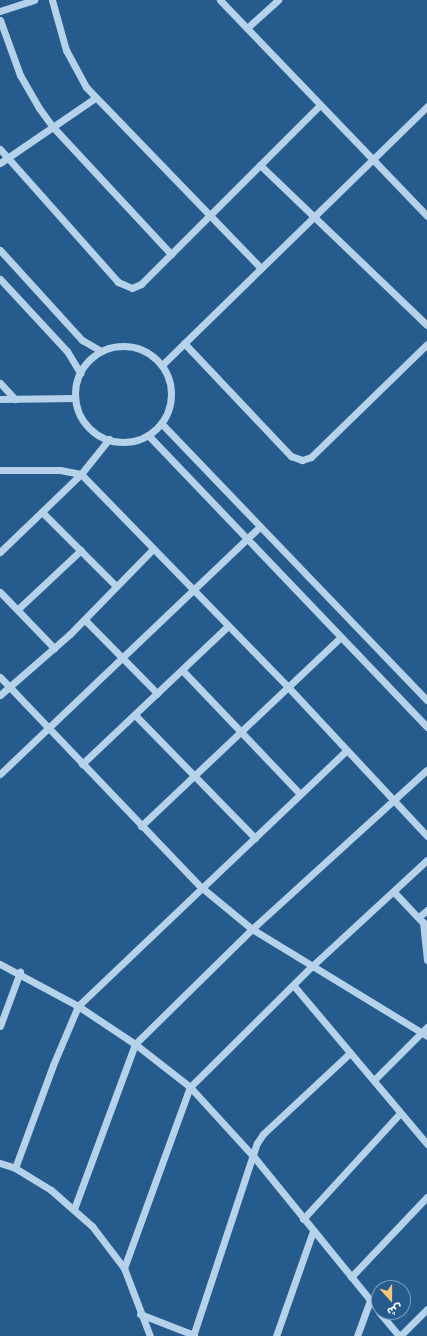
<!DOCTYPE html>
<html>
<head>
<meta charset="utf-8">
<style>
	body { margin:0 }
	#map { position:relative; width:427px; height:1336px; overflow:hidden; background:#265c8d; font-family:Manrope,"Noto Sans Arabic",sans-serif }
	div>[style] { position:absolute }
	.minor>* { height:7px; margin:-3.5px; padding:0 3.5px; transform-origin:3.5px; border-radius:3.5px; background:#b5d2ea }
	.minor>.ring { margin:-3.5px; padding:0; box-sizing:content-box; background:none; border:7px solid #b5d2ea; border-radius:50% }
	span { translate:-50% -50%; white-space:nowrap; text-align:center; line-height:1.15; -webkit-text-stroke:3.5px #265c8d; paint-order:stroke }
	.north { position:absolute; left:371px; top:1280px; width:40px; height:40px; box-sizing:border-box; background:#265c8d; border:1px solid #7d9dbb; border-radius:50%; rotate:159deg; font-size:11px; font-weight:700; line-height:16px; text-align:center; color:#fff }
	.north::after { content:''; display:block; margin:auto; width:14px; height:18px; background:#f4c67a; clip-path:polygon(50% 0,100% 100%,50% 72%,0 100%) }
</style>
</head>
<body>
<div id="map">
	<div class="minor">
		<i style="left:52px;top:0;width:52px;rotate:74.4deg"></i>
		<i style="left:66px;top:50px;width:42px;rotate:61.6deg"></i>
		<i style="left:86px;top:87px;width:252px;rotate:46deg"></i>
		<i style="left:220px;top:0;width:299px;rotate:46.2deg"></i>
		<i style="left:0;top:11px;width:36px;rotate:-18deg"></i>
		<i style="left:0;top:20px;width:59px;rotate:70deg"></i>
		<i style="left:20px;top:75px;width:38px;rotate:60deg"></i>
		<i style="left:39px;top:108px;width:22px;rotate:54deg"></i>
		<i style="left:52px;top:126px;width:175px;rotate:47.1deg"></i>
		<i style="left:247px;top:28px;width:42px;rotate:-42.1deg"></i>
		<i style="left:0;top:149px;width:178px;rotate:48.4deg"></i>
		<i style="left:118px;top:282px;width:15px;rotate:23deg"></i>
		<i style="left:132px;top:288px;width:10px;rotate:-24deg"></i>
		<i style="left:141px;top:284px;width:253px;rotate:-45deg"></i>
		<i style="left:0;top:163px;width:115px;rotate:-34.4deg"></i>
		<i style="left:260px;top:165px;width:231px;rotate:43.8deg"></i>
		<i style="left:0;top:250px;width:122px;rotate:47.7deg"></i>
		<i style="left:82px;top:340px;width:22px;rotate:30deg"></i>
		<i style="left:0;top:279px;width:98px;rotate:47.1deg"></i>
		<i style="left:67px;top:351px;width:26px;rotate:59deg"></i>
		<i style="left:184px;top:343px;width:156px;rotate:46.6deg"></i>
		<i style="left:291px;top:456px;width:12px;rotate:20deg"></i>
		<i style="left:302px;top:460px;width:9px;rotate:-18deg"></i>
		<i style="left:311px;top:457px;width:162px;rotate:-44.2deg"></i>
		<i class="ring" style="left:75px;top:346px;width:89px;height:89px"></i>
		<i style="left:162px;top:365px;width:371px;rotate:-44.3deg"></i>
		<i style="left:0;top:383px;width:22px;rotate:47deg"></i>
		<i style="left:0;top:399px;width:75px;rotate:-0.8deg"></i>
		<i style="left:161px;top:423px;width:384px;rotate:46.2deg"></i>
		<i style="left:148px;top:435px;width:404px;rotate:46.3deg"></i>
		<i style="left:0;top:470px;width:60px"></i>
		<i style="left:60px;top:470px;width:21px;rotate:11deg"></i>
		<i style="left:81px;top:474px;width:298px;rotate:45.8deg"></i>
		<i style="left:289px;top:688px;width:202px;rotate:47deg"></i>
		<i style="left:42px;top:512px;width:105px;rotate:45deg"></i>
		<i style="left:0;top:552px;width:112px;rotate:-43.9deg"></i>
		<i style="left:81px;top:474px;width:45px;rotate:-51.3deg"></i>
		<i style="left:0;top:592px;width:78px;rotate:46deg"></i>
		<i style="left:18px;top:609px;width:86px;rotate:-43.1deg"></i>
		<i style="left:85px;top:620px;width:103px;rotate:45.4deg"></i>
		<i style="left:182px;top:670px;width:171px;rotate:46.4deg"></i>
		<i style="left:0;top:677px;width:291px;rotate:46.3deg"></i>
		<i style="left:201px;top:887px;width:66px;rotate:39.5deg"></i>
		<i style="left:252px;top:929px;width:205px;rotate:31.4deg"></i>
		<i style="left:0;top:695px;width:93px;rotate:-41.1deg"></i>
		<i style="left:70px;top:634px;width:119px;rotate:-45.7deg"></i>
		<i style="left:135px;top:715px;width:172px;rotate:45.7deg"></i>
		<i style="left:82px;top:764px;width:201px;rotate:-43.4deg"></i>
		<i style="left:0;top:774px;width:359px;rotate:-43.6deg"></i>
		<i style="left:141px;top:826px;width:275px;rotate:-43.4deg"></i>
		<i style="left:394px;top:892px;width:48px;rotate:46.7deg"></i>
		<i style="left:419px;top:917px;width:11px;rotate:-41deg"></i>
		<i style="left:423px;top:922px;width:38px;rotate:84deg"></i>
		<i style="left:0;top:964px;width:89px;rotate:28.3deg"></i>
		<i style="left:78px;top:1006px;width:69px;rotate:33.7deg"></i>
		<i style="left:135px;top:1044px;width:70px;rotate:38deg"></i>
		<i style="left:190px;top:1087px;width:95px;rotate:47.6deg"></i>
		<i style="left:254px;top:1157px;width:198px;rotate:50.9deg"></i>
		<i style="left:294px;top:986px;width:207px;rotate:49.9deg"></i>
		<i style="left:0;top:1026px;width:58px;rotate:-69.7deg"></i>
		<i style="left:374px;top:1080px;width:75px;rotate:-45deg"></i>
		<i style="left:0;top:1163px;width:16px;rotate:18deg"></i>
		<i style="left:15px;top:1168px;width:42px;rotate:31.4deg"></i>
		<i style="left:51px;top:1190px;width:55px;rotate:41.3deg"></i>
		<i style="left:92px;top:1226px;width:53px;rotate:52.7deg"></i>
		<i style="left:124px;top:1268px;width:73px;rotate:69.1deg"></i>
		<i style="left:15px;top:1168px;width:110px;rotate:-69.7deg"></i>
		<i style="left:53px;top:1065px;width:64px;rotate:-67deg"></i>
		<i style="left:78px;top:1006px;width:370px;rotate:-43.6deg"></i>
		<i style="left:74px;top:1209px;width:176px;rotate:-69.7deg"></i>
		<i style="left:135px;top:1044px;width:164px;rotate:-44.5deg"></i>
		<i style="left:252px;top:929px;width:236px;rotate:-42.3deg"></i>
		<i style="left:303px;top:1219px;width:144px;rotate:-47.5deg"></i>
		<i style="left:124px;top:1268px;width:193px;rotate:-70deg"></i>
		<i style="left:190px;top:1087px;width:170px;rotate:-44.8deg"></i>
		<i style="left:311px;top:967px;width:158px;rotate:-42.7deg"></i>
		<i style="left:351px;top:1277px;width:110px;rotate:-46.5deg"></i>
		<i style="left:379px;top:1312px;width:31px;rotate:50deg"></i>
		<i style="left:140px;top:1314px;width:58px;rotate:21.3deg"></i>
		<i style="left:193px;top:1336px;width:203px;rotate:-71.7deg"></i>
		<i style="left:257px;top:1143px;width:11px;rotate:-56deg"></i>
		<i style="left:263px;top:1134px;width:119px;rotate:-43deg"></i>
		<i style="left:276px;top:1336px;width:111px;rotate:-70.6deg"></i>
		<i style="left:357px;top:1336px;width:37px;rotate:-70deg"></i>
		<i style="left:400px;top:1336px;width:38px;rotate:-45deg"></i>
	</div>
	<div class="north">ش</div>
</div>
</body>
</html>
